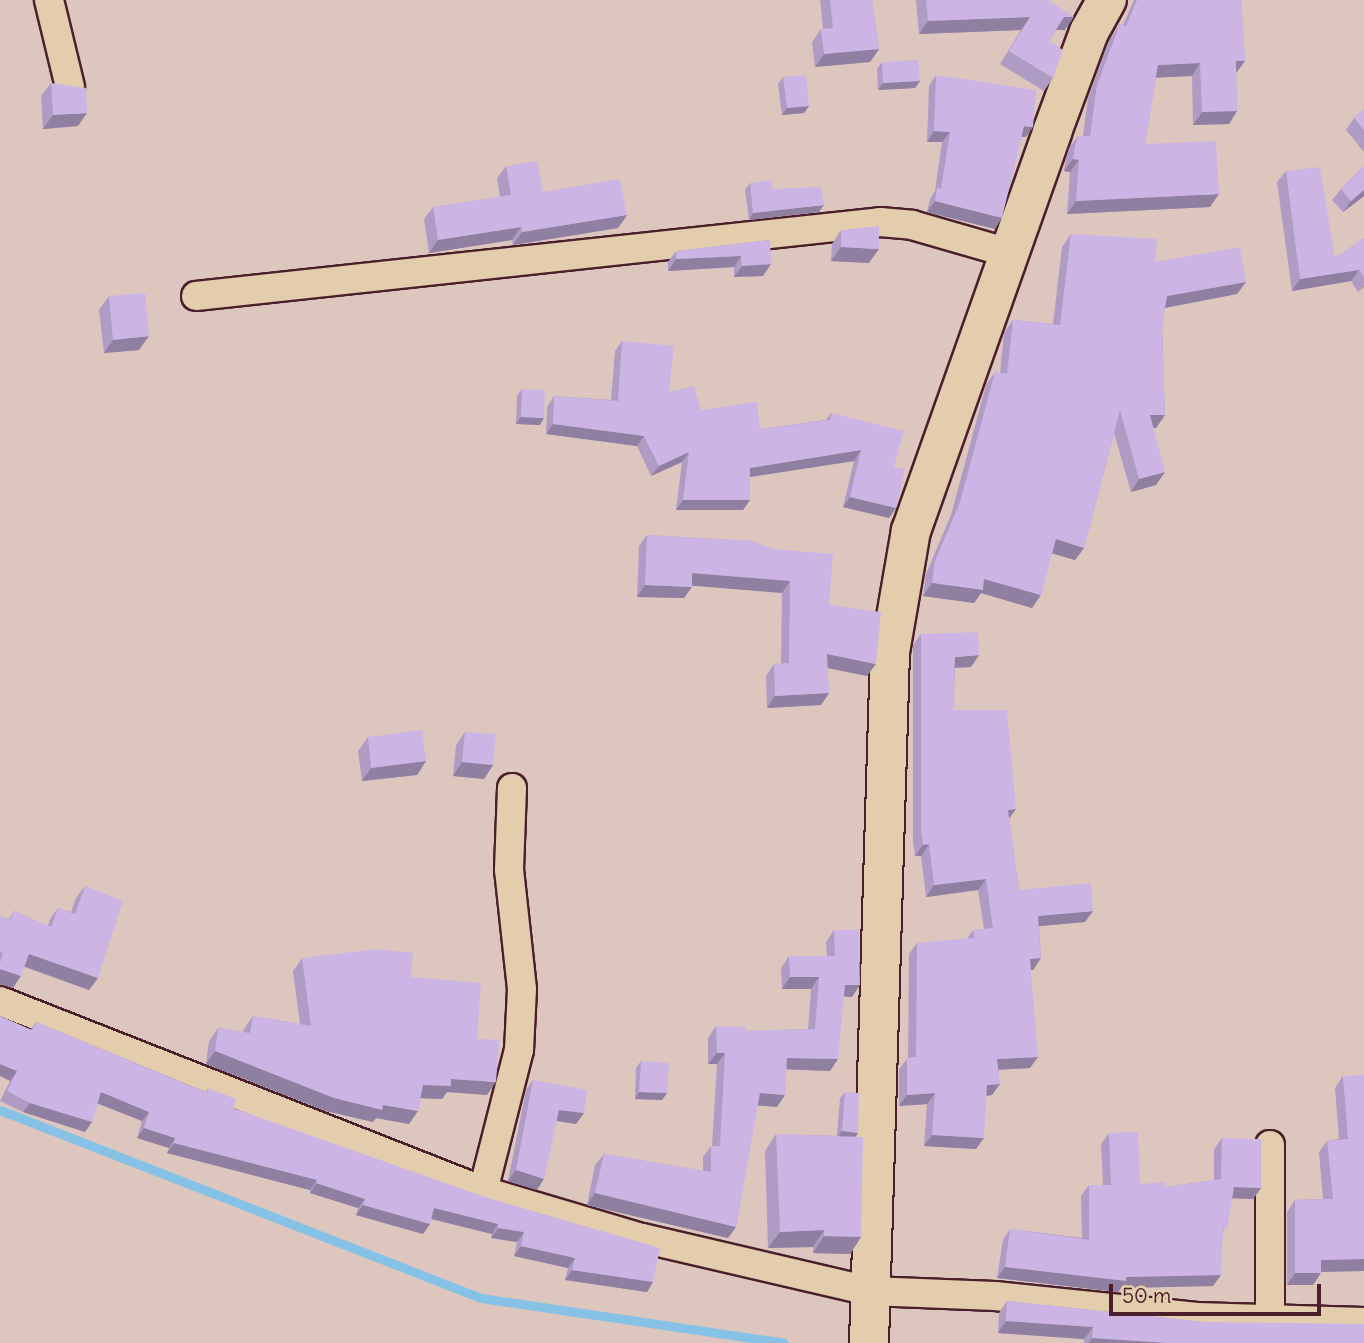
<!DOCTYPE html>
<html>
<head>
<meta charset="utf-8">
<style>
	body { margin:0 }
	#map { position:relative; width:1364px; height:1343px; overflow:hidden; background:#ddc6be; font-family:Delius,sans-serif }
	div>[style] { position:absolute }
	.stream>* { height:9px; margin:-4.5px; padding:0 4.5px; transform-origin:4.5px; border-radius:4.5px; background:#86c2e6 }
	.roads { filter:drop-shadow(2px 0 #4a1f2b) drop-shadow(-2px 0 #4a1f2b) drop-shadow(0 2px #4a1f2b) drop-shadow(0 -2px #4a1f2b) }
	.street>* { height:28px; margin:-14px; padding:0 14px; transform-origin:14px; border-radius:14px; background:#e4cdad }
	.secondary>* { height:38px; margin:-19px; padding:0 19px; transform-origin:19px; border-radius:19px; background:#e4cdad }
	.wall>* { inset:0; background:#af9cc4 }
	.shaded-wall>* { inset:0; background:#8f7fa0 }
	.building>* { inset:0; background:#ccb5e4 }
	span { translate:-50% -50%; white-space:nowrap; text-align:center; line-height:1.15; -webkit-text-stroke:5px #e4cdad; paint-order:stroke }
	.scale { position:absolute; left:1109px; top:1284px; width:212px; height:32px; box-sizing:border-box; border:4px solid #4a1f2b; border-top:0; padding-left:9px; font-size:21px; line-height:24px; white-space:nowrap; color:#4a1f2b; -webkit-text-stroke:5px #e4cdad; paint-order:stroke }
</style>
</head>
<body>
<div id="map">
	<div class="stream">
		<i style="left:0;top:1110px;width:516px;rotate:21.35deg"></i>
		<i style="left:481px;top:1298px;width:306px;rotate:8.4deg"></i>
	</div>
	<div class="roads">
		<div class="street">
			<i style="left:49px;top:0;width:89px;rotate:76.4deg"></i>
			<i style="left:196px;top:296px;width:688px;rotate:-6.17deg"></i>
			<i style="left:880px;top:222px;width:32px;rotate:5deg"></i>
			<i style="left:912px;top:225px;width:101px;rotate:16.1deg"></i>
			<i style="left:0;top:1001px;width:519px;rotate:21.47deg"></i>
			<i style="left:483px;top:1191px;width:166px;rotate:16.5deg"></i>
			<i style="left:642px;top:1238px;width:234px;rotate:13.1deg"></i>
			<i style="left:870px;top:1291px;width:125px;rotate:2.3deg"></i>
			<i style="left:995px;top:1296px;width:203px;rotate:5.9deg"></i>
			<i style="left:1197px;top:1317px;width:167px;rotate:1.7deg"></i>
			<i style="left:483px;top:1191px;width:146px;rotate:-75.7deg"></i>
			<i style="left:519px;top:1050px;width:61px;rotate:-87.2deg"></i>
			<i style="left:522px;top:989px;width:120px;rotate:-96.2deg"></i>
			<i style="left:509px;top:870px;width:82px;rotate:-87.9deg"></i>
			<i style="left:1270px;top:1319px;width:174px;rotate:-90deg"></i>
		</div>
		<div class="secondary">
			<i style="left:869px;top:1343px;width:691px;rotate:-88.26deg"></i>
			<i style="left:890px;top:652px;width:123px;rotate:-80.2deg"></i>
			<i style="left:911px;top:531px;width:423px;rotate:-70.5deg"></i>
			<i style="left:1052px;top:132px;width:107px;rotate:-69.7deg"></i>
			<i style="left:1089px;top:32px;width:37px;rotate:-61deg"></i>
		</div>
	</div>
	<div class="wall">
		<i style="clip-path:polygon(820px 0,872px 0,879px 49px,870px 62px,815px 67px,812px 42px,821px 29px,823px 29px)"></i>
		<i style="clip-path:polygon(916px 0,1048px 0,1065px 30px,1056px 30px,1049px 41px,1053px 78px,1044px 91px,1000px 64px,1021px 30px,919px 34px)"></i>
		<i style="clip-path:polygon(1134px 0,1241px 0,1245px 61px,1236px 73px,1237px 111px,1229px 124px,1193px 125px,1192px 76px,1156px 77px,1145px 144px,1210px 207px,1067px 214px,1070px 172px,1064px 171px,1066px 158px,1069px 148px,1078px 136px,1083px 136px,1088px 98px,1109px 41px,1120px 24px,1123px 25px)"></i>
		<i style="clip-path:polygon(882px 62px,920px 81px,915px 88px,878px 90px,877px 69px)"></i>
		<i style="clip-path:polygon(936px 75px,1026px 137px,1021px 137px,995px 229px,927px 212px,930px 199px,935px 191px,942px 142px,927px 142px,929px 86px)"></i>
		<i style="clip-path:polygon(783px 77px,809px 106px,804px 113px,782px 115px,778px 84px)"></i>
		<i style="clip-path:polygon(51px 83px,78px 126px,43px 129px,41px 96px)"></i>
		<i style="clip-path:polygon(1364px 109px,1364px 152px,1346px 130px,1354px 118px)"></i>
		<i style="clip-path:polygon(506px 166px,543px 192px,627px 215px,618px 228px,513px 245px,512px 240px,429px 253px,424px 219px,433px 207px,500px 197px,497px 178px)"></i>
		<i style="clip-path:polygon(1364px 166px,1364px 196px,1343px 212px,1332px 200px,1341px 189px)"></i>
		<i style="clip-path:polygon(1286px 171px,1335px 258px,1364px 238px,1364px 287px,1358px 292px,1351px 281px,1292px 291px,1277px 182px)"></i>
		<i style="clip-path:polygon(750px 183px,772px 189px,819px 212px,749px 220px,745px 190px)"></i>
		<i style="clip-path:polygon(841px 230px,869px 263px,831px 261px,832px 244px)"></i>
		<i style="clip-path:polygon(1071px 234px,1155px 262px,1246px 282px,1237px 294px,1165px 308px,1162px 327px,1165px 415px,1156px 428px,1153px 428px,1156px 485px,1131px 492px,1114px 433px,1084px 548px,1075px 560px,1052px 553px,1032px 608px,981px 593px,974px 603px,923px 596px,926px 574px,951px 515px,986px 385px,995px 372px,1000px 373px,1004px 333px,1013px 320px,1053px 324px,1062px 247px)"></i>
		<i style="clip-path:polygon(770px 240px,763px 276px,734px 277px,734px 267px,668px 271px,668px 262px,676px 251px)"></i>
		<i style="clip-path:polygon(109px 296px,139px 350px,104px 353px,99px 310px)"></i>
		<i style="clip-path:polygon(622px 341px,669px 392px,701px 410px,760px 429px,826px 420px,831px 413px,894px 467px,896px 508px,889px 518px,843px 507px,854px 461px,750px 477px,750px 500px,743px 510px,676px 510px,682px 462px,651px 476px,637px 446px,546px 434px,547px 407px,554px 396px,611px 400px,615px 351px)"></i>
		<i style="clip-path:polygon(522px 389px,540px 425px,516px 424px,517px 396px)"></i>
		<i style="clip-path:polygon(647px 535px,752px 541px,829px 605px,867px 676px,827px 668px,829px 693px,821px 705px,767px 708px,766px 676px,774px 664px,781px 664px,782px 593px,692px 585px,684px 598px,637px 597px,639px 546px)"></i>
		<i style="clip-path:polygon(921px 634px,971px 667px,955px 668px,953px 710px,1009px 818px,1019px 890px,1085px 922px,1039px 926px,1041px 958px,1033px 970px,1031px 970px,1030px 1068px,999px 1070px,992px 1095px,986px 1096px,976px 1149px,924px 1146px,927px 1104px,899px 1106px,899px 1069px,908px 1058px,909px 954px,917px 943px,967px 939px,973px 930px,984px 929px,978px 890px,926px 897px,921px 856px,915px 856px,913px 841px,913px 645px)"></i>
		<i style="clip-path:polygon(465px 732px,493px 765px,484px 779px,453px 776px,456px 745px)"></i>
		<i style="clip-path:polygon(368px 737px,426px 761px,417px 775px,362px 781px,358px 751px)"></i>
		<i style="clip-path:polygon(85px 886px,89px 990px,24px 967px,13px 988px,0 984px,0 916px,9px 919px,14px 911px,48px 926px,50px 919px,58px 908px,71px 912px,76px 898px)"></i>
		<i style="clip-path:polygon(834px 930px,852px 997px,844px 996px,830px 1071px,786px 1069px,777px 1107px,757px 1105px,736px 1227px,728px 1238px,587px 1205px,595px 1165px,604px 1154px,703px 1171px,703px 1157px,711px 1146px,712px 1146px,717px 1064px,708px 1064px,708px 1038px,716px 1026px,746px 1031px,808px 1029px,811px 989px,782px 989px,781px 968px,789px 956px,827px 956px,826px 942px)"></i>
		<i style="clip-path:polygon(302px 958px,411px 977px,477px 1039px,487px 1095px,447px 1092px,442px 1099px,420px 1098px,409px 1124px,376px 1118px,373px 1122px,326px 1111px,206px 1064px,209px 1041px,218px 1028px,243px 1032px,244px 1029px,253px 1016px,300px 1024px,293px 971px)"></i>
		<i style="clip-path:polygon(36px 1022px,206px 1092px,208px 1088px,233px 1108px,653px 1282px,647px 1292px,565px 1280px,568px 1268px,514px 1256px,517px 1242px,491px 1238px,492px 1234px,431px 1219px,430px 1224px,423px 1234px,356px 1215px,358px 1208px,310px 1193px,310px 1190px,167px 1153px,169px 1148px,137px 1138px,142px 1121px,97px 1103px,92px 1122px,85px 1132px,23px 1112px,0 1101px,10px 1081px,31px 1029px)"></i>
		<i style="clip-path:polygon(641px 1061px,667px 1093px,662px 1100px,635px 1099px,636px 1068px)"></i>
		<i style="clip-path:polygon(1343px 1076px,1364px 1271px,1321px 1272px,1313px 1285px,1287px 1285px,1287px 1212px,1295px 1200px,1323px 1199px,1319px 1152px,1327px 1141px,1339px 1139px,1335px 1088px)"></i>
		<i style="clip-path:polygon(533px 1080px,584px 1113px,576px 1124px,556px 1121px,537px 1190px,508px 1181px,526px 1090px)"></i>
		<i style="clip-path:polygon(845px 1092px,858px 1133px,856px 1137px,861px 1237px,850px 1254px,813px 1253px,813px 1247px,768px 1248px,765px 1151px,776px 1134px,837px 1136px,840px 1098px)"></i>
		<i style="clip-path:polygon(1109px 1133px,1140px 1184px,1166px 1187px,1214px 1180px,1214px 1149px,1222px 1138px,1261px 1188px,1253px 1199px,1232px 1198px,1222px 1236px,1213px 1286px,1121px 1288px,1118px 1292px,997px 1278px,1003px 1240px,1010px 1229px,1082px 1238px,1081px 1196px,1089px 1185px,1103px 1185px,1101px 1144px)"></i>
		<i style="clip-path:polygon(1007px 1301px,1204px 1322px,1364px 1343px,1084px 1343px,1084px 1339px,998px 1333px,999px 1313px)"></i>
	</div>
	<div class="shaded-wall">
		<i style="clip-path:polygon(1030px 17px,1021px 30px,919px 34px,928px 21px)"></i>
		<i style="clip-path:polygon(1064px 17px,1074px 17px,1065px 30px,1055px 30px)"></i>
		<i style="clip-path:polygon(879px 49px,870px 62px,815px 67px,824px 54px)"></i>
		<i style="clip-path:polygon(1236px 61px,1245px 61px,1236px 73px)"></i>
		<i style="clip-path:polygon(1200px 63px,1192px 76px,1150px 78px,1158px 65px)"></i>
		<i style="clip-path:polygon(920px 81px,915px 88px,878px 90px,883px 83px)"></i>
		<i style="clip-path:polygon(809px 106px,804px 113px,782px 115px,787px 108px)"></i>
		<i style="clip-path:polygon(1237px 111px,1229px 124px,1193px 125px,1202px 112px)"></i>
		<i style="clip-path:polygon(87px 113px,78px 126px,43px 129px,53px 115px)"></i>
		<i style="clip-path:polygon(1024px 126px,1033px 127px,1026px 137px,1017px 136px)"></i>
		<i style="clip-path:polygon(934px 131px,950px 132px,942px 142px,927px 142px)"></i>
		<i style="clip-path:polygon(1073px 159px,1079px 160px,1070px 172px,1064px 171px)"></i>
		<i style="clip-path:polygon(1364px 190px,1364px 196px,1343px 212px,1351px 201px)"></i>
		<i style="clip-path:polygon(1219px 194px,1210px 207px,1067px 214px,1076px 201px)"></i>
		<i style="clip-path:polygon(935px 201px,1002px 218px,995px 229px,927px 212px)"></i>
		<i style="clip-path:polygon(824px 205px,819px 212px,749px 220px,753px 213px)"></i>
		<i style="clip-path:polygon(627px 215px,618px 228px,513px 245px,522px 232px)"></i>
		<i style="clip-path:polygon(521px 227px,512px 240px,429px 253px,438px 240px)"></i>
		<i style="clip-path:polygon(841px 247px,879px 249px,869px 263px,831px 261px)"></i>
		<i style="clip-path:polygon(741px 256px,734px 267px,668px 271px,676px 259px)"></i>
		<i style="clip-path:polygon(771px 264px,763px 276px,734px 277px,742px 266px)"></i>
		<i style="clip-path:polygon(1359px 270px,1351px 281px,1292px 291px,1300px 279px)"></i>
		<i style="clip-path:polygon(1246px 282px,1237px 294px,1159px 309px,1167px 296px)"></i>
		<i style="clip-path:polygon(149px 336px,139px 350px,104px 353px,113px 340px)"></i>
		<i style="clip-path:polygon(1150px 415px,1165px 415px,1156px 428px,1141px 428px)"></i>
		<i style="clip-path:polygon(521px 417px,544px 418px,540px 425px,516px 424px)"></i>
		<i style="clip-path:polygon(553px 424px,644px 436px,637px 446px,546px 434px)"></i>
		<i style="clip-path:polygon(861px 450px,854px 461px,743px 478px,750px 468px)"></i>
		<i style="clip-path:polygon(689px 452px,682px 462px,651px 476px,659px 466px)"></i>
		<i style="clip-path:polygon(1165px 472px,1156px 485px,1131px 492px,1139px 479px)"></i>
		<i style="clip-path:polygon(850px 497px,896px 508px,889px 518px,843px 507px)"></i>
		<i style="clip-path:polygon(683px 500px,750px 500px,743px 510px,676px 510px)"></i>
		<i style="clip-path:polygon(1056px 539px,1084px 548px,1075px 560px,1047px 552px)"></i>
		<i style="clip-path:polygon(692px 573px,790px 581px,782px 593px,684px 585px)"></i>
		<i style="clip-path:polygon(984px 579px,1041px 595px,1032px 608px,981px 593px,974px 603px,923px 596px,932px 583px)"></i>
		<i style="clip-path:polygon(645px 585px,692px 587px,684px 598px,637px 597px)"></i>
		<i style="clip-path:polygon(827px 654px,876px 664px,867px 676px,818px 666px)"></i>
		<i style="clip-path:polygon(979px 655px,971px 667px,947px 668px,955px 657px)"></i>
		<i style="clip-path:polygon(829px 693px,821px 705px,767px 708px,775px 696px)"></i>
		<i style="clip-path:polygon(426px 761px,417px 775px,362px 781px,371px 768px)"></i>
		<i style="clip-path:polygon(462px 762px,493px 765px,484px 779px,453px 776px)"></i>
		<i style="clip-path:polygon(1016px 809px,1008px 820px,1008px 810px)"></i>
		<i style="clip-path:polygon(929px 844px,921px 856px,915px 856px,923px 845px)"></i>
		<i style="clip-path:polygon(986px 879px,978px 890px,926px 897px,934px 885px)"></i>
		<i style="clip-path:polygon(1093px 911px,1085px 922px,1030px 927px,1038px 916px)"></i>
		<i style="clip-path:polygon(29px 954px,98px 978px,89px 990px,21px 965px)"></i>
		<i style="clip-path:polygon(1041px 958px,1033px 970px,1022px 970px,1030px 959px)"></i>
		<i style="clip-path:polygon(0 969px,21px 976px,13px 988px,0 984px)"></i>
		<i style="clip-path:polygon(790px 977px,819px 977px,811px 989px,782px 989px)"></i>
		<i style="clip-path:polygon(845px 985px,860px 985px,852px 997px,837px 996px)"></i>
		<i style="clip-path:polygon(215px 1051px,383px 1105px,418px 1111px,409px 1124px,376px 1118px,373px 1122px,326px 1111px,206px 1064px)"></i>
		<i style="clip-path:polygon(717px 1053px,725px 1053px,717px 1064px,708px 1064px)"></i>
		<i style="clip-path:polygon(1038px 1057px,1030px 1068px,989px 1070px,997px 1059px)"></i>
		<i style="clip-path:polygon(787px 1058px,838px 1059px,830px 1071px,779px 1069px)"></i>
		<i style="clip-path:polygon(0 1064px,17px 1071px,10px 1081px,0 1076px)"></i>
		<i style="clip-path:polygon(451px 1079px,496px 1082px,487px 1095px,447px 1092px,442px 1099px,414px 1098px,423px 1085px)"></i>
		<i style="clip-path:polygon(1000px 1084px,992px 1095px,979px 1097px,987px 1085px)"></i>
		<i style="clip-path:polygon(101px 1092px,149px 1112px,142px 1121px,94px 1102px)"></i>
		<i style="clip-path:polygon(639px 1092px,667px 1093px,662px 1100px,635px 1099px)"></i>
		<i style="clip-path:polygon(760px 1093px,785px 1095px,777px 1107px,752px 1105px)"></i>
		<i style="clip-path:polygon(935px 1093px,927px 1104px,899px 1106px,907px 1095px)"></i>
		<i style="clip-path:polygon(30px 1103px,92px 1122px,85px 1132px,23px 1112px)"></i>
		<i style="clip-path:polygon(559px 1110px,584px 1113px,576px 1124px,551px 1120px)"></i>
		<i style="clip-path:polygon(144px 1128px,175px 1138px,169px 1148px,137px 1138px)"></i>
		<i style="clip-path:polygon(842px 1131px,858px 1133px,853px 1140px,837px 1138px)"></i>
		<i style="clip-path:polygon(932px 1135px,984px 1138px,976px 1149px,924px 1146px)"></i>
		<i style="clip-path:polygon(174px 1143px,317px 1180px,310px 1190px,167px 1153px)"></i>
		<i style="clip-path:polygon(516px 1170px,544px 1179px,537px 1190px,508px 1181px)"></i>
		<i style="clip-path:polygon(316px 1183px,365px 1199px,358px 1208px,310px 1193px)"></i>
		<i style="clip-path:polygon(1234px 1187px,1261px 1188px,1253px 1199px,1226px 1198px)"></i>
		<i style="clip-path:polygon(595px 1193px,736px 1227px,728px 1238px,587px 1205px)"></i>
		<i style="clip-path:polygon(363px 1205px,430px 1224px,423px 1234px,356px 1215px)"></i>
		<i style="clip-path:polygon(434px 1208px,498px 1224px,492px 1234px,428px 1218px)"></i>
		<i style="clip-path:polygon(498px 1228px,524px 1232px,517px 1242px,491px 1238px)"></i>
		<i style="clip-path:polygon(824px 1230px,813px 1247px,768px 1248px,780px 1232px)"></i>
		<i style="clip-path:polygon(824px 1236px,861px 1237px,850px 1254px,813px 1253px)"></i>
		<i style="clip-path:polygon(521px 1246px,575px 1258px,568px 1268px,514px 1256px)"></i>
		<i style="clip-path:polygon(1364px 1259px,1364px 1271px,1313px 1272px,1321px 1260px)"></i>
		<i style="clip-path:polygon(1005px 1267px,1126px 1277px,1221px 1275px,1213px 1286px,1121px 1288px,1118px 1292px,997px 1278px)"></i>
		<i style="clip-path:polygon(572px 1270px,653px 1282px,647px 1292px,565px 1280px)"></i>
		<i style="clip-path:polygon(1295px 1273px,1321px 1273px,1313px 1285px,1287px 1285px)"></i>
		<i style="clip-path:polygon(1006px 1321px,1093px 1327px,1084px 1339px,998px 1333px)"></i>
		<i style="clip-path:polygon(1092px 1338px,1169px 1343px,1089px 1343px)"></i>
	</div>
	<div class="building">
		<i style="clip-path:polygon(830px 0,872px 0,879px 49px,824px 54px,821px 29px,833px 28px)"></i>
		<i style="clip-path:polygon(926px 0,1048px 0,1074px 17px,1064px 17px,1049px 41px,1063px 50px,1053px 78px,1009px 51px,1030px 17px,928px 21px)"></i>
		<i style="clip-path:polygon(1137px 0,1241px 0,1245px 61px,1236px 61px,1237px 111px,1202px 112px,1200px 63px,1158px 65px,1145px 144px,1216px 141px,1219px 194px,1076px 201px,1079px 160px,1073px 159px,1075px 146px,1078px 136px,1090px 136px,1097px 85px,1118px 29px,1120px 24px,1126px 26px)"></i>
		<i style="clip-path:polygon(918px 60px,920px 81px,883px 83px,882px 62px)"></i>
		<i style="clip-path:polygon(806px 75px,809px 106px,787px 108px,783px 77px)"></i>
		<i style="clip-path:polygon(936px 75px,1036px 90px,1033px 127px,1024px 126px,1002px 218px,935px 201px,937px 188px,941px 189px,950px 132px,934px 131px)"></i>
		<i style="clip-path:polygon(51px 83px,86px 88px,87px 113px,53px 115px)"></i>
		<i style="clip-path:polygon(1364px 109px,1364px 130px,1354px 118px)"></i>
		<i style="clip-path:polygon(537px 161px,543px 192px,620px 179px,627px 215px,522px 232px,521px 227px,438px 240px,433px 207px,511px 195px,506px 166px)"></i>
		<i style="clip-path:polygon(1364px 166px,1364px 190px,1351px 201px,1341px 189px)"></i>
		<i style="clip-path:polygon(1320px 167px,1335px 258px,1364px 238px,1364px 277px,1359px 270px,1300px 279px,1286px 171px)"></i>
		<i style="clip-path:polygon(771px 180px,772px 189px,821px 187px,824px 205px,753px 213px,750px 183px)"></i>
		<i style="clip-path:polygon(879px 226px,879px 249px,841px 247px,841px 230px)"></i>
		<i style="clip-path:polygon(1071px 234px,1157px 239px,1155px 262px,1240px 247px,1246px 282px,1167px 296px,1162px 327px,1165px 415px,1150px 415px,1165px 472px,1139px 479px,1120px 410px,1084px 548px,1056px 539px,1041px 595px,984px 579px,983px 590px,932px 583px,935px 561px,960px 502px,995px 372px,1007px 374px,1013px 320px,1060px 325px)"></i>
		<i style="clip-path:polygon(770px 240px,771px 264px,742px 266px,741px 256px,676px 259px,676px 251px)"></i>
		<i style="clip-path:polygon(145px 293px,149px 336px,113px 340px,109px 296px)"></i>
		<i style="clip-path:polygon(622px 341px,674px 346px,669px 392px,694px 386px,701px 410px,757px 402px,760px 429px,830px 420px,831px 413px,904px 431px,894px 467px,905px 469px,896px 508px,850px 497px,861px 450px,750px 468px,750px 500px,683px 500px,689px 452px,659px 466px,644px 436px,553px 424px,554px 396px,618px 401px)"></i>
		<i style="clip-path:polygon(522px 389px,545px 390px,544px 418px,521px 417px)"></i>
		<i style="clip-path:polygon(647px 535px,752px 541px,773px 549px,833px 554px,829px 605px,881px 612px,876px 664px,827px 654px,829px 693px,775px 696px,774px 664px,789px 663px,790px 581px,692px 573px,692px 587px,645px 585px)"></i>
		<i style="clip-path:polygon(978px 632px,979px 655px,955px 657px,953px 710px,1007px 710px,1016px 809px,1008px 810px,1019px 890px,1091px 883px,1093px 911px,1038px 916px,1041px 958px,1030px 959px,1038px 1057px,997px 1059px,1000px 1084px,987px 1085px,984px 1138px,932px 1135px,935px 1093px,907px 1095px,907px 1058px,916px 1057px,917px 943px,974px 938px,973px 930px,993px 928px,986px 879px,934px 885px,929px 844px,923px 845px,921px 830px,921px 634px)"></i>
		<i style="clip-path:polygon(422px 730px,426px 761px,371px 768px,368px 737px)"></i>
		<i style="clip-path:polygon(465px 732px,496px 734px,493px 765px,462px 762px)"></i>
		<i style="clip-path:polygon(85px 886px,123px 901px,98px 978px,29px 954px,21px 976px,0 969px,0 963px,3px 953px,0 952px,0 916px,11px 919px,14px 911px,51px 927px,58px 908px,75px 914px)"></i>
		<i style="clip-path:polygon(834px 930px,859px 930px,860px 985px,845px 985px,838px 1059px,787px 1058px,785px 1095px,760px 1093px,736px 1227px,595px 1193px,604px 1154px,711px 1172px,711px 1146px,720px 1146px,725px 1053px,717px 1053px,716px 1026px,746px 1027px,746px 1031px,815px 1029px,819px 977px,790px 977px,789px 956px,835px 956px)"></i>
		<i style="clip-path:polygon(377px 949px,413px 953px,411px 977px,481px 983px,477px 1039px,499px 1040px,496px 1082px,451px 1079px,451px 1086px,423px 1085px,418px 1111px,383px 1105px,382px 1110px,334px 1098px,215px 1051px,218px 1028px,250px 1033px,253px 1016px,311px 1026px,302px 958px)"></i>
		<i style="clip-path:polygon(0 1016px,32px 1030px,36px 1022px,207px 1093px,208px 1088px,236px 1099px,233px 1108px,485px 1197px,660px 1248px,653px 1282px,572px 1270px,575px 1258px,521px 1246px,524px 1232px,498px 1228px,498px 1224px,434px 1208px,430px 1224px,363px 1205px,365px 1199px,316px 1183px,317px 1180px,174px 1143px,175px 1138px,144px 1128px,149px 1112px,101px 1092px,92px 1122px,30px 1103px,7px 1091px,17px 1071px,0 1064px)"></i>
		<i style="clip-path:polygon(641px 1061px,669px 1063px,667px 1093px,639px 1092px)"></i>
		<i style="clip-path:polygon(1364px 1075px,1364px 1259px,1321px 1260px,1321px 1273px,1295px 1273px,1295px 1200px,1333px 1199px,1327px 1141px,1348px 1139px,1343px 1076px)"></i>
		<i style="clip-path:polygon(533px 1080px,587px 1090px,584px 1113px,559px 1110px,544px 1179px,516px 1170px)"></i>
		<i style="clip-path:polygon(845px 1092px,859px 1093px,858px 1133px,842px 1131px)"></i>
		<i style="clip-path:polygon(1138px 1132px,1140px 1184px,1165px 1182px,1166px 1187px,1221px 1179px,1222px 1138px,1261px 1139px,1261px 1188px,1234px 1187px,1227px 1229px,1223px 1228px,1221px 1275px,1126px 1277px,1126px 1281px,1005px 1267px,1010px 1229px,1089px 1240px,1089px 1185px,1111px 1185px,1109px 1133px)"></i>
		<i style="clip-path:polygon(776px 1134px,863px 1137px,861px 1237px,824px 1236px,824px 1230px,780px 1232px)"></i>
		<i style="clip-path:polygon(1007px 1301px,1204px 1322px,1364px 1324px,1364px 1343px,1169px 1343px,1092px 1338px,1093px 1327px,1006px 1321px)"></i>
	</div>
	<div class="scale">50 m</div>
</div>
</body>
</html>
